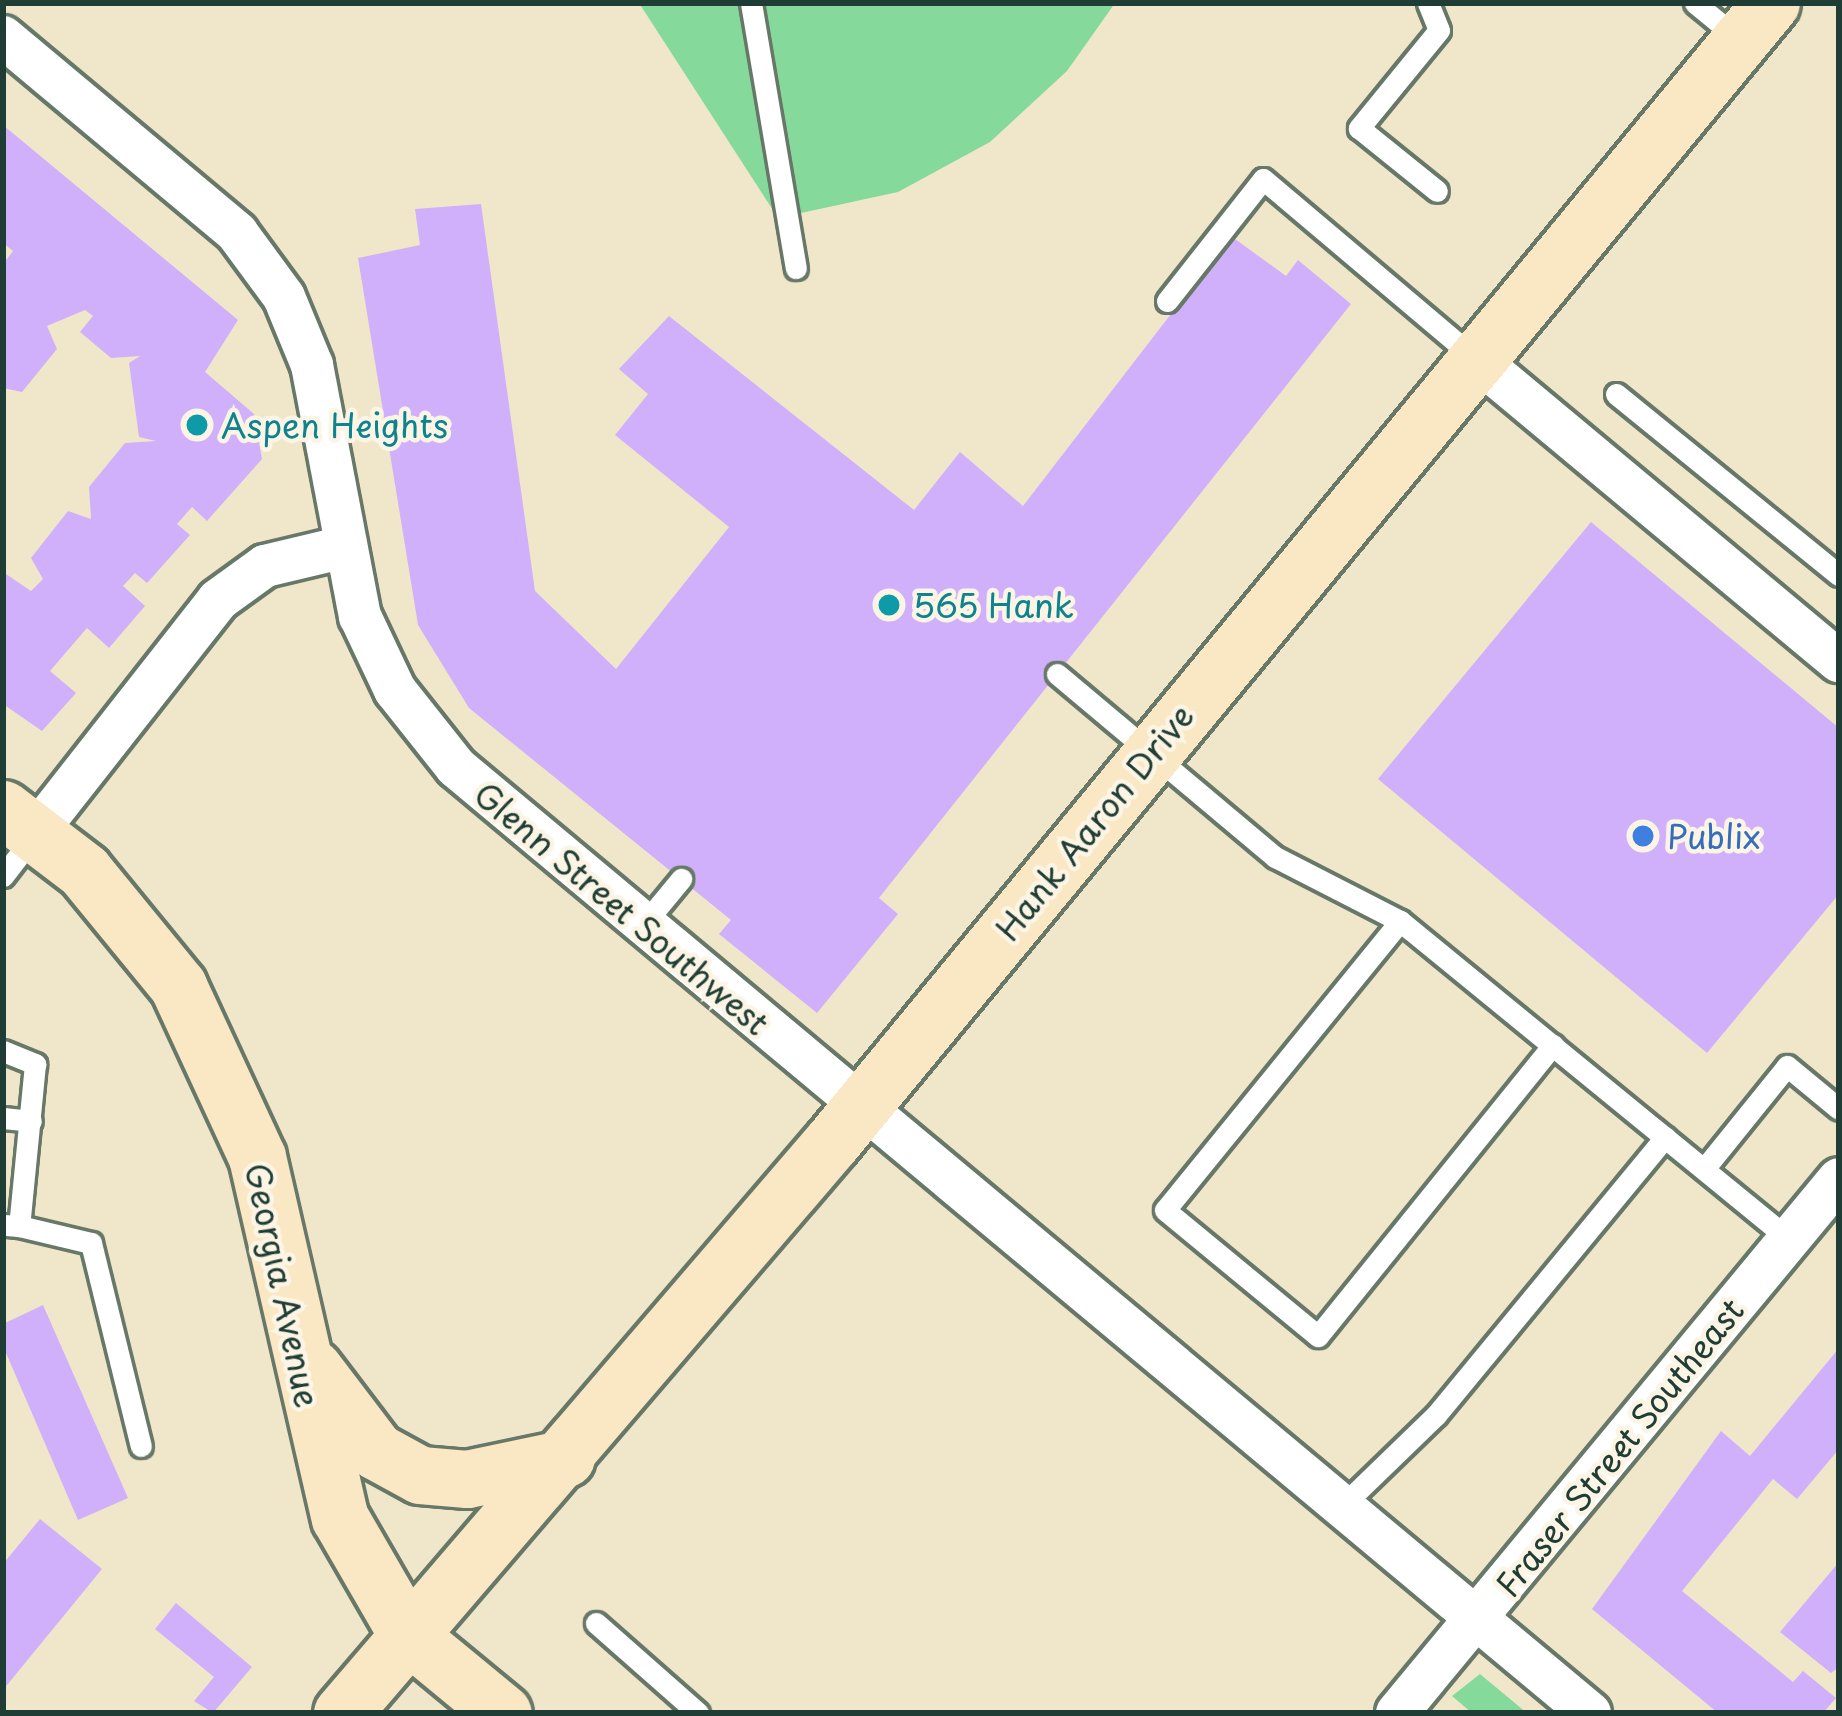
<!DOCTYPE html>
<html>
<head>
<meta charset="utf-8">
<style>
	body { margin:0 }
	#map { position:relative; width:1842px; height:1716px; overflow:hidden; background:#f0e7ca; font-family:"Playpen Sans",sans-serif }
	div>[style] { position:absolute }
	.green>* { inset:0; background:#85d99b }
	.building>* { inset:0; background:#d0b0fa }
	.roads { filter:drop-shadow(3px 0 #687868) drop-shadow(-3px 0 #687868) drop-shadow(0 3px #687868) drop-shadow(0 -3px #687868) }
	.lane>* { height:21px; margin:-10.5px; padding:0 10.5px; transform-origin:10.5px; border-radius:10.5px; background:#fff }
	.street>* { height:42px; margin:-21px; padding:0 21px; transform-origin:21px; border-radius:21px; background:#fff }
	.secondary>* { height:57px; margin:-28.5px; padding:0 28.5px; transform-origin:28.5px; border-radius:28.5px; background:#fae7c3 }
	.dots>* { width:33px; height:33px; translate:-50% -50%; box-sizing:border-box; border:6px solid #fcf5e5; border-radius:50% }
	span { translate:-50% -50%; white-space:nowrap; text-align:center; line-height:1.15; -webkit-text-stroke:9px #fcf5e5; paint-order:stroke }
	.culture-label { font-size:33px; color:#0d838f }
	.left { translate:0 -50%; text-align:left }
	.street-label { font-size:33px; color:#1f3d34 }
	.shop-label { font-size:33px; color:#366cbe }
	.frame { position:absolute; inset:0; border:6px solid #1f3d34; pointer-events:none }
</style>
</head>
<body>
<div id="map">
	<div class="green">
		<i style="clip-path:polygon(639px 3px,1115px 3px,1067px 71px,990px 142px,898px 192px,778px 218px)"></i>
		<i style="clip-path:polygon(1480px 1674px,1527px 1713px,1472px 1713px,1452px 1696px)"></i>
	</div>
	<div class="building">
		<i style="clip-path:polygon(3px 125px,238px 320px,205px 372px,254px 414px,262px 459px,207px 521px,192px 507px,177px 524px,190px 535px,147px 583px,135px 573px,123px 586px,145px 606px,109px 648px,87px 628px,50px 671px,76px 693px,42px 731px,3px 704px,3px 572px,31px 591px,43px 579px,31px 558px,68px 511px,91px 519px,89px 487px,125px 443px,156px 441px,139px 437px,129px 363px,140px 356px,111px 358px,80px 332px,93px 316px,85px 310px,47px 326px,57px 349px,22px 392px,3px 388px,3px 264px,13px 251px,3px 243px)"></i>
		<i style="clip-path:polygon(481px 204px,535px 591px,616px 669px,729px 527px,615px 435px,648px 394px,619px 369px,669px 316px,914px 510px,960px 452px,1023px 506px,1231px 236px,1286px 276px,1298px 260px,1351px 304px,879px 898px,898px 914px,817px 1013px,719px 934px,731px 920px,469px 708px,418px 625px,358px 258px,420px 245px,415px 209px)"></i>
		<i style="clip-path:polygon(1591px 522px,1839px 728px,1839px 894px,1707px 1053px,1378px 779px)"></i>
		<i style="clip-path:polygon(43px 1305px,128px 1498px,78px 1520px,3px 1346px,3px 1324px)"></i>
		<i style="clip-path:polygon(1839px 1348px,1839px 1449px,1797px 1499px,1773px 1479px,1682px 1591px,1793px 1682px,1803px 1671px,1836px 1698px,1823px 1713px,1718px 1713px,1592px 1609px,1721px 1431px,1750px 1456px)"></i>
		<i style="clip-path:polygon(40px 1519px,102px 1569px,3px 1690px,3px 1564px)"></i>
		<i style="clip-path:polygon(1839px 1562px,1839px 1667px,1831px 1673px,1780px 1632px)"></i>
		<i style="clip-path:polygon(176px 1603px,252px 1667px,213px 1713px,194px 1701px,214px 1677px,155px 1629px)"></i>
	</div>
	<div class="roads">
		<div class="lane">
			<i style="left:751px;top:3px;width:269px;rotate:80.4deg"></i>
			<i style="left:1428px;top:3px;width:29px;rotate:68deg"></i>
			<i style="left:1439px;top:30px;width:127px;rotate:129.2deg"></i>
			<i style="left:1359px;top:128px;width:100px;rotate:38.9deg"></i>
			<i style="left:1695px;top:3px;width:58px;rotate:39.4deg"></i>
			<i style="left:1167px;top:301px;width:155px;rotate:-51.8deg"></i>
			<i style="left:1263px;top:179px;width:277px;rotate:40.2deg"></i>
			<i style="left:1616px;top:394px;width:287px;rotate:39.1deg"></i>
			<i style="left:1057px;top:674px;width:285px;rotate:40deg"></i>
			<i style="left:1275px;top:857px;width:140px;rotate:27.1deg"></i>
			<i style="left:1400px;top:921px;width:502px;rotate:39.27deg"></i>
			<i style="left:3px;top:876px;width:49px;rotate:-52.4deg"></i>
			<i style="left:1400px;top:921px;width:372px;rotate:129.1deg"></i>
			<i style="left:1165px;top:1210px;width:198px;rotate:39.5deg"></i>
			<i style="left:1318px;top:1336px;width:374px;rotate:-51.1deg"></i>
			<i style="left:643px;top:925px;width:60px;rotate:-50.4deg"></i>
			<i style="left:3px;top:1051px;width:35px;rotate:22deg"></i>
			<i style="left:35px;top:1064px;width:163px;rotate:95.6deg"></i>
			<i style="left:19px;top:1226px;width:16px;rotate:-176deg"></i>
			<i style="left:3px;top:1118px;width:28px;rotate:6deg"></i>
			<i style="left:1704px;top:1169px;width:132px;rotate:-51.1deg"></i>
			<i style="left:1787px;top:1066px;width:67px;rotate:39.6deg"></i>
			<i style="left:19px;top:1226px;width:74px;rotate:13.3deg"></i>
			<i style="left:91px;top:1243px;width:209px;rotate:76.2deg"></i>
			<i style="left:1343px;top:1505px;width:129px;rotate:-44.1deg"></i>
			<i style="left:1436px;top:1415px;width:360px;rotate:-50.5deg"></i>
			<i style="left:596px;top:1623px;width:136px;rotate:41.4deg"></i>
		</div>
		<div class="street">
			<i style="left:3px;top:37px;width:305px;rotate:39.9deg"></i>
			<i style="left:237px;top:233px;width:79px;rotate:53.7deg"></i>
			<i style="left:284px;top:297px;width:74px;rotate:67.6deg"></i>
			<i style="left:312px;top:365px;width:256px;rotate:79.2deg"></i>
			<i style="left:360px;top:616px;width:82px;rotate:64.7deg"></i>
			<i style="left:395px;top:690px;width:98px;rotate:51.6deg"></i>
			<i style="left:456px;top:767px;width:1477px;rotate:39.84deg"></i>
			<i style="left:1476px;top:359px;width:472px;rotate:39.8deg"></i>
			<i style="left:37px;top:831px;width:293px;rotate:-51.9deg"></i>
			<i style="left:218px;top:600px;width:58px;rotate:-35.9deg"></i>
			<i style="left:265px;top:566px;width:82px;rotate:-13.4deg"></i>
			<i style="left:1397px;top:1713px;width:693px;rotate:-50.38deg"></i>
		</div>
		<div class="secondary">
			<i style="left:3px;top:809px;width:102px;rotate:37.4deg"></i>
			<i style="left:84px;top:871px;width:149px;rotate:50.7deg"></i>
			<i style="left:178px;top:986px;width:188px;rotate:65.2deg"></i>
			<i style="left:257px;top:1157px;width:370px;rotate:77.1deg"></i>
			<i style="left:340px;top:1518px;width:134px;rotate:60deg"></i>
			<i style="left:407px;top:1634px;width:124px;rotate:39.5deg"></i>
			<i style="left:313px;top:1368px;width:104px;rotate:52.8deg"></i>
			<i style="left:376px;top:1451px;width:50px;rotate:28.6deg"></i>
			<i style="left:420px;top:1475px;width:47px;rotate:4.9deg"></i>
			<i style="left:467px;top:1479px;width:101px;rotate:-12deg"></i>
			<i style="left:342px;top:1713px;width:752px;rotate:-49.37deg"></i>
			<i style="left:832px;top:1142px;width:1476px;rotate:-50.5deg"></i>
		</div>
	</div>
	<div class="dots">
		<i style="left:197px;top:425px;background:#0f9aa8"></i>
		<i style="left:889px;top:605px;background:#0f9aa8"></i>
		<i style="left:1643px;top:836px;background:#3f7fe0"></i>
	</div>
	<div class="culture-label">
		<span class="left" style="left:221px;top:425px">Aspen Heights</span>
		<span class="left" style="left:913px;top:605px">565 Hank</span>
	</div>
	<div class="street-label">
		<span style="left:1094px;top:822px;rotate:-51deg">Hank Aaron Drive</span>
		<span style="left:622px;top:908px;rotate:40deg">Glenn Street Southwest</span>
		<span style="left:283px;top:1285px;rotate:78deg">Georgia Avenue</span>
		<span style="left:1619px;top:1447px;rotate:-51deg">Fraser Street Southeast</span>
	</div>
	<div class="shop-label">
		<span class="left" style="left:1667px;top:836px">Publix</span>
	</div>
	<div class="frame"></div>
</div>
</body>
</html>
